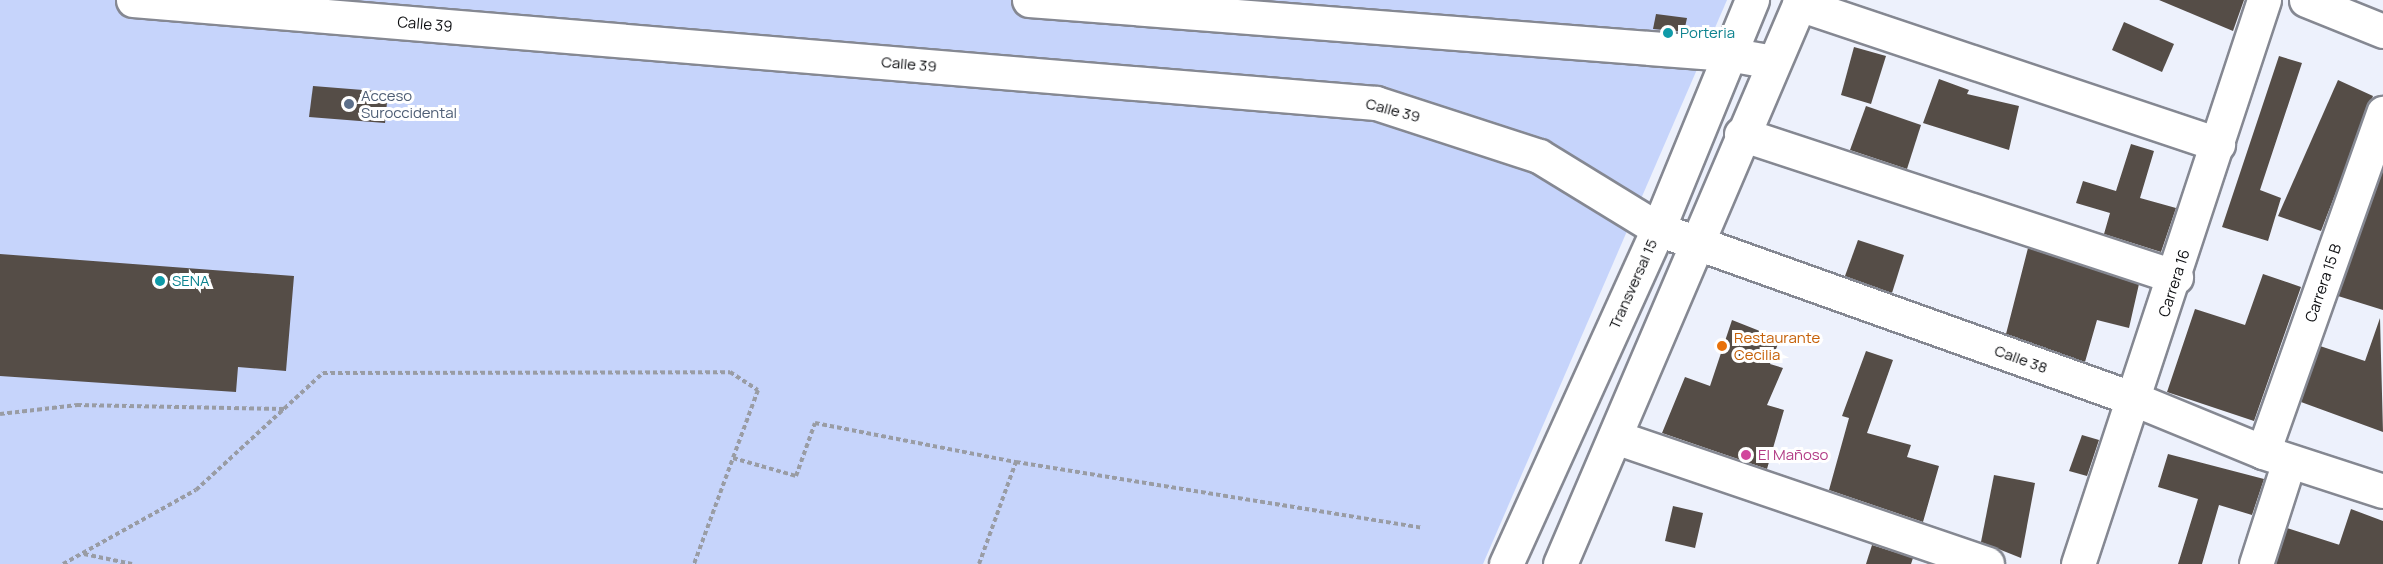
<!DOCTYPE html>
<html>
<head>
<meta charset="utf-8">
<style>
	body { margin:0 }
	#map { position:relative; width:2383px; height:564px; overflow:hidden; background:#edf1fc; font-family:Manrope,sans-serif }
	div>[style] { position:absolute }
	.green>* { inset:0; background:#c6d4fb }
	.building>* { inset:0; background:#554d47 }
	.path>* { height:4px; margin-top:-2px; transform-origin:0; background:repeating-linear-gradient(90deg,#999ca4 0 4.5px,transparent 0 7.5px) }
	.roads { filter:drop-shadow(2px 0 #858892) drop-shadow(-2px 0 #858892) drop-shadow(0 2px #858892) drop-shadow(0 -2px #858892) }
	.minor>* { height:33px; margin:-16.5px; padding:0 16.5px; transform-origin:16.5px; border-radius:16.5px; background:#fff }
	.dots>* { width:16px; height:16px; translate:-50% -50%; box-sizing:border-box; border:3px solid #fff; border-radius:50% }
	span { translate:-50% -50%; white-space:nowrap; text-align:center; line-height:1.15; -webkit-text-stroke:6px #fff; paint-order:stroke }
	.street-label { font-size:15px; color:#0c0d10 }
	.culture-label { font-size:15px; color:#0d838f }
	.left { translate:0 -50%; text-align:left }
	.service-label { font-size:15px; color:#4e5e75 }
	.food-label { font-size:15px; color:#c56008 }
	.hotel-label { font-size:15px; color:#b23c85 }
</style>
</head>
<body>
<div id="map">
	<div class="green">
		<i style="clip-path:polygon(0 0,1727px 0,1483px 564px,0 564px)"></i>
	</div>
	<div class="building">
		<i style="clip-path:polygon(2159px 0,2244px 0,2233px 31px)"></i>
		<i style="clip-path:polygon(1656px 14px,1687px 18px,1684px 32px,1653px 29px)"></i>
		<i style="clip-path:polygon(2124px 22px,2174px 44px,2162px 72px,2112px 50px)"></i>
		<i style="clip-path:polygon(1854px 47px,1886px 56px,1871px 104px,1841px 95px)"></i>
		<i style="clip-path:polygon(2279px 56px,2302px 63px,2260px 190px,2281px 198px,2268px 241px,2222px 227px)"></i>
		<i style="clip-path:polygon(1939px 79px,1969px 90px,1967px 94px,2019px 106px,2009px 150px,1923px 123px)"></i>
		<i style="clip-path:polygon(2338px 80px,2373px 96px,2321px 231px,2278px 216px)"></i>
		<i style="clip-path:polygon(313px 86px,388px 92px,385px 123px,309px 117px)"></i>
		<i style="clip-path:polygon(1866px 106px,1921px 125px,1907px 169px,1850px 150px)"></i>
		<i style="clip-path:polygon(2131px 144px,2154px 151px,2140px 198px,2176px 208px,2161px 252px,2104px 234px,2110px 213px,2076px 203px,2083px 181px,2116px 191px)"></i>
		<i style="clip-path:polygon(2383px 169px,2383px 310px,2338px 296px)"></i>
		<i style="clip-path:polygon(1858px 240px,1904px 255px,1892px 293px,1845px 276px)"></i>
		<i style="clip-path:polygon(2028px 248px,2139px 284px,2129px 328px,2097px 320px,2085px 362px,2006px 334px)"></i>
		<i style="clip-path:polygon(0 254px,294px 276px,286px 371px,238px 367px,236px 392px,0 376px)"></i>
		<i style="clip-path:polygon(2263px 274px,2301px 287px,2254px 421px,2167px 392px,2195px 309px,2245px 325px)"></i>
		<i style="clip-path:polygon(2380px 318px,2383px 432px,2301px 402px,2320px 346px,2365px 361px)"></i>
		<i style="clip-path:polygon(1732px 320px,1780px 339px,1770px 364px,1783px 368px,1767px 405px,1784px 410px,1767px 469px,1662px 433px,1685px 377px,1710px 386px)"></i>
		<i style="clip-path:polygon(1866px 351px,1893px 360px,1867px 433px,1911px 445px,1907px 457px,1939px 466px,1923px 522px,1829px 490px,1849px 418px,1842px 416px)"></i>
		<i style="clip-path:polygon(2082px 435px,2099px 440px,2087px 476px,2069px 471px)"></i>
		<i style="clip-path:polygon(2168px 454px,2264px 479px,2252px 515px,2219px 505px,2202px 564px,2178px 564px,2198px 499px,2158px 487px)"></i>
		<i style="clip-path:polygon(1994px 475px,2035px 483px,2021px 558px,1981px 542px)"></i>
		<i style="clip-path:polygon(1673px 506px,1703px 513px,1695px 548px,1665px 541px)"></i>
		<i style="clip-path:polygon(2351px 509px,2383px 521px,2383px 564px,2276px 564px,2287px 528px,2346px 547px,2339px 545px)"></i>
		<i style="clip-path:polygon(1872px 545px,1913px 558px,1911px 564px,1866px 564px)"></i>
	</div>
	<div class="path">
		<i style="left:0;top:414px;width:78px;rotate:-6.7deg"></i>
		<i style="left:77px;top:405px;width:210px;rotate:1.1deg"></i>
		<i style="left:733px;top:458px;width:66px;rotate:15.9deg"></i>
		<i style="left:796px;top:476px;width:56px;rotate:-70.3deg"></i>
		<i style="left:815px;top:423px;width:205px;rotate:11deg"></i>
		<i style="left:1016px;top:462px;width:412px;rotate:9.2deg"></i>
		<i style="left:84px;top:554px;width:49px;rotate:11.8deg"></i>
		<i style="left:63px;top:564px;width:152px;rotate:-29.1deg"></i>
		<i style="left:196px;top:490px;width:173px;rotate:-42.7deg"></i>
		<i style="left:323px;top:373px;width:407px;rotate:-0.1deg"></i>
		<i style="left:730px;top:372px;width:33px;rotate:33deg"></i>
		<i style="left:758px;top:390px;width:185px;rotate:110.2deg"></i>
		<i style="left:979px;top:564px;width:109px;rotate:-70.1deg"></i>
	</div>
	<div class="roads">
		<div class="minor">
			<i style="left:133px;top:0;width:1247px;rotate:4.74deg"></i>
			<i style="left:1376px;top:103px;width:171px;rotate:18deg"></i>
			<i style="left:1539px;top:156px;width:140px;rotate:31.5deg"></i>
			<i style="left:1658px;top:229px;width:505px;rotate:19.65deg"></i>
			<i style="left:2134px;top:399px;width:139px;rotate:22.3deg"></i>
			<i style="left:2263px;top:452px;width:126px;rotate:18deg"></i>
			<i style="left:1029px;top:0;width:701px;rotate:4.42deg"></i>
			<i style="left:1728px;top:54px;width:46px;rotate:10.1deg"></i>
			<i style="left:2306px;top:0;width:83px;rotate:21.9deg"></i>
			<i style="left:1799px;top:4px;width:442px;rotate:18.5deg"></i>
			<i style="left:1741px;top:134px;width:458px;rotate:18.2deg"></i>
			<i style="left:1615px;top:437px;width:393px;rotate:18.8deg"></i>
			<i style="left:2263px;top:452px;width:360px;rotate:-70.5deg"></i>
			<i style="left:1506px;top:564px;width:368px;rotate:-65.6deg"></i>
			<i style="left:1658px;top:229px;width:248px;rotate:-67.7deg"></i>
			<i style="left:1560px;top:564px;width:613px;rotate:-66.86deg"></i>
			<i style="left:2078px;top:564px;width:594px;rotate:-71.75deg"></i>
			<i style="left:2256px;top:564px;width:108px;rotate:-72.2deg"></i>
		</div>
	</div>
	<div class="dots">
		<i style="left:1668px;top:33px;background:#0f9aa8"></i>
		<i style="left:349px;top:104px;background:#5c6f8a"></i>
		<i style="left:160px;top:281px;background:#0f9aa8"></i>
		<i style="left:1722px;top:346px;background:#e8710a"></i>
		<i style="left:1746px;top:455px;background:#d1479c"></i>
	</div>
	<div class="street-label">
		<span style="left:425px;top:24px;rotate:5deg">Calle 39</span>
		<span style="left:909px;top:64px;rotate:5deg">Calle 39</span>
		<span style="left:1393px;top:110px;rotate:15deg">Calle 39</span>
		<span style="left:2174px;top:283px;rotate:-72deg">Carrera 16</span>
		<span style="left:2323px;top:283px;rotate:-71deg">Carrera 15 B</span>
		<span style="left:1633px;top:284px;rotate:-66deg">Transversal 15</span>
		<span style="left:2021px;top:359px;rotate:20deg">Calle 38</span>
	</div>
	<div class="culture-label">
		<span class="left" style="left:1680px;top:33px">Porteria</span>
		<span class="left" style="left:172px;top:281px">SENA</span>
	</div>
	<div class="service-label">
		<span class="left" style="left:361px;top:104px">Acceso<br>Suroccidental</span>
	</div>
	<div class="food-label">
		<span class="left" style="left:1734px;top:346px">Restaurante<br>Cecilia</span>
	</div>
	<div class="hotel-label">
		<span class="left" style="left:1758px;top:455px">El Mañoso</span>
	</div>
</div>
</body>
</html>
